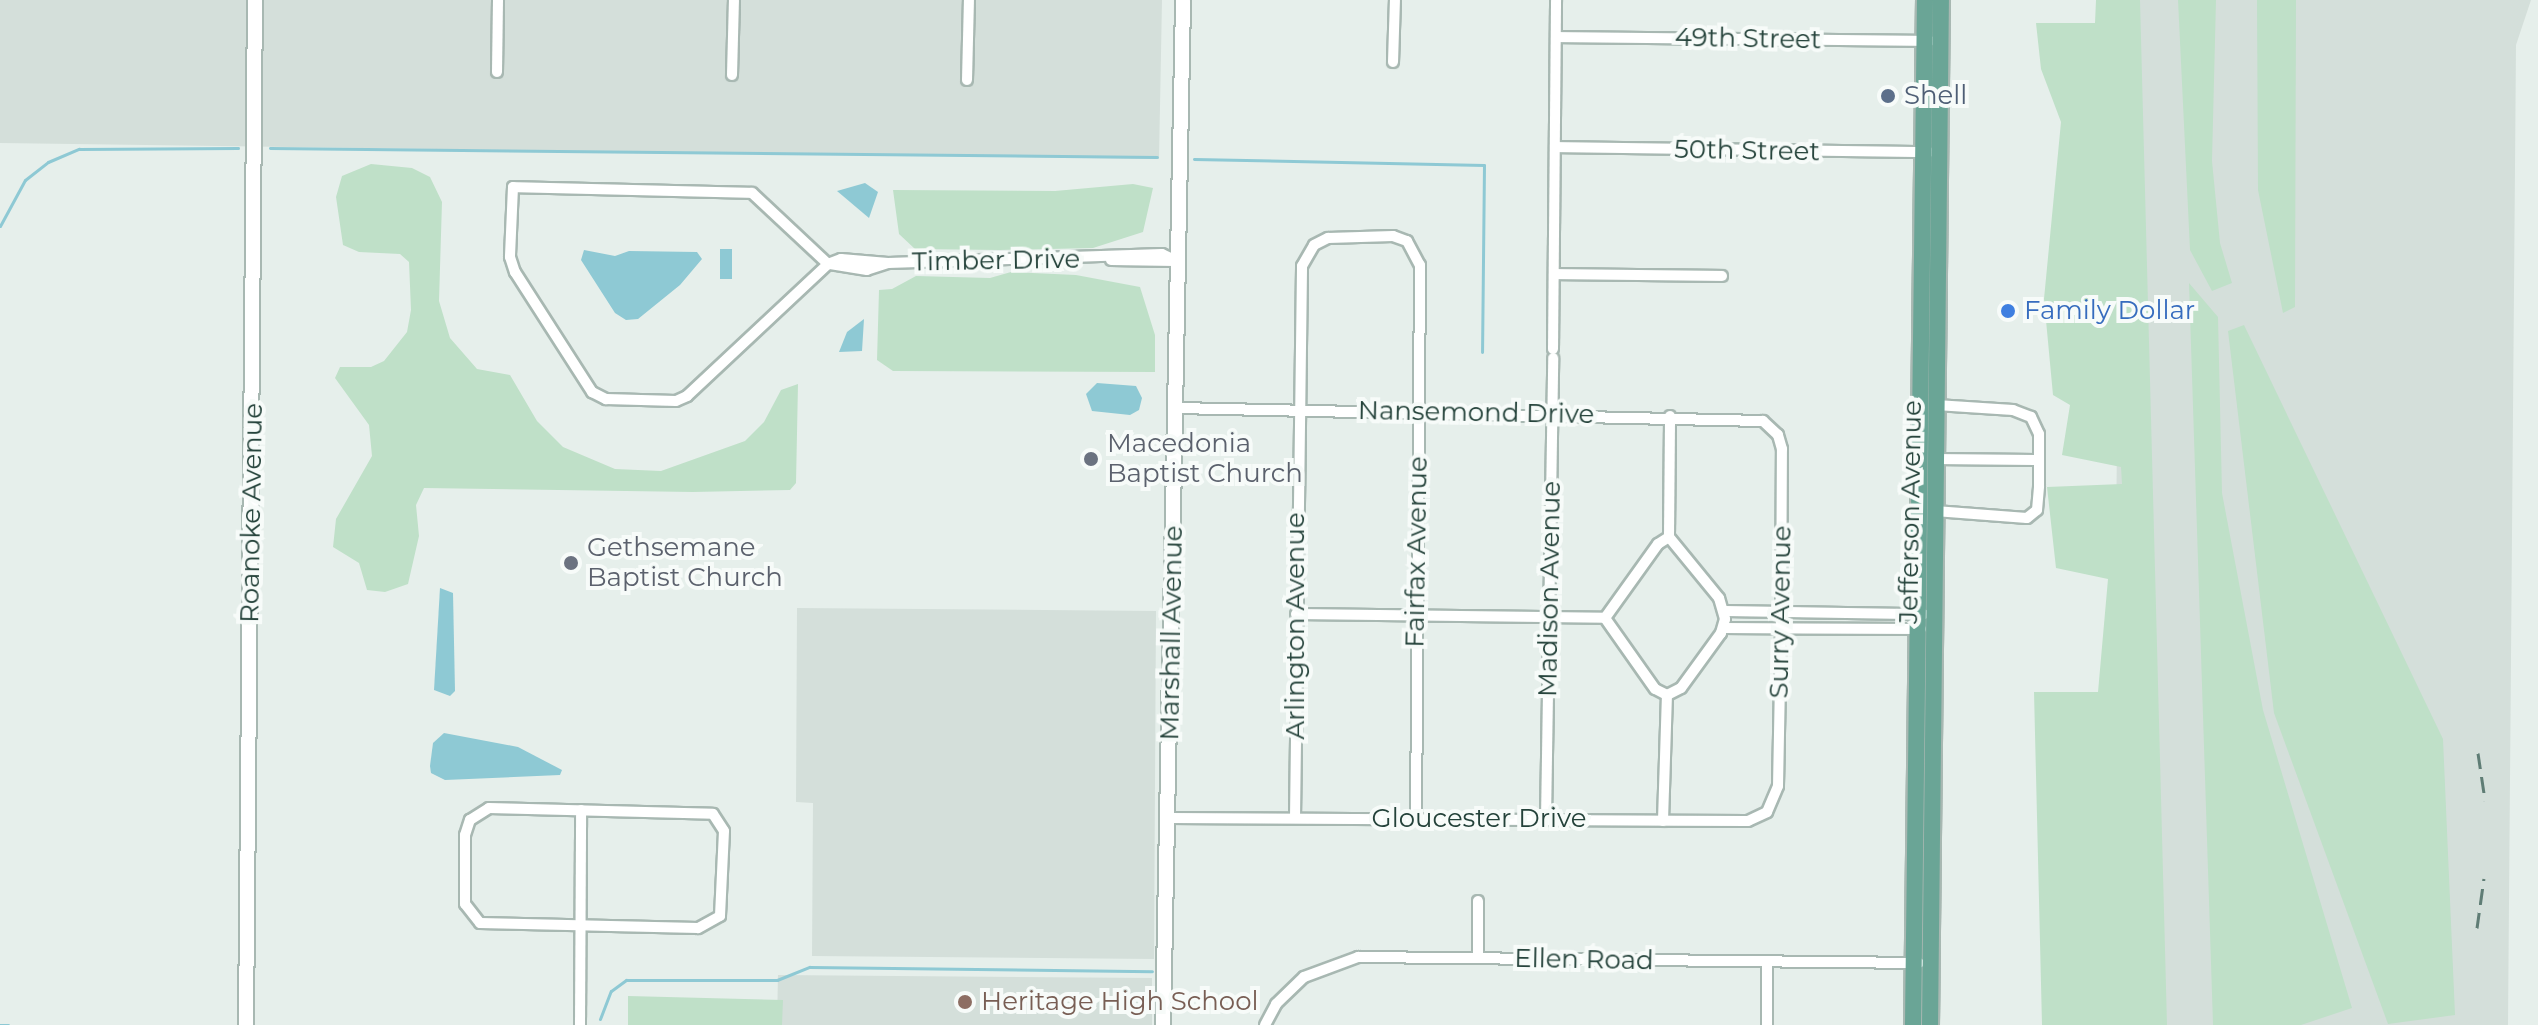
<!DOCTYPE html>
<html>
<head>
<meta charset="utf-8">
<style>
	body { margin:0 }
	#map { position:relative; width:2538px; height:1025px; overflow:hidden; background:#e6efeb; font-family:Montserrat,sans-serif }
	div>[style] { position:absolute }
	.built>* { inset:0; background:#d4dfda }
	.green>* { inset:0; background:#bfe0c8 }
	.water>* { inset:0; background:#8ec9d4 }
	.stream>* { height:3px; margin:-1.5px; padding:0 1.5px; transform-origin:1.5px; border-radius:1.5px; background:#8ec9d4 }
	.roads { filter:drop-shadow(2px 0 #a8b8b2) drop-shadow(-2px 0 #a8b8b2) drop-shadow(0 2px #a8b8b2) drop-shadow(0 -2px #a8b8b2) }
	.street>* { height:10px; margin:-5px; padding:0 5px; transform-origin:5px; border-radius:5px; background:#fff }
	.secondary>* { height:14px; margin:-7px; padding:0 7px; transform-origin:7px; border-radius:7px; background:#fff }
	.primary>* { height:16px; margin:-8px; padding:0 8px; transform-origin:8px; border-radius:8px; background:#6aa596 }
	.rail>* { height:3px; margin-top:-1.5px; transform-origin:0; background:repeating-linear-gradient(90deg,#5f7d75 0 16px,transparent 0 24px) }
	.dots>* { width:22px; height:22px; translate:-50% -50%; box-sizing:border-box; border:4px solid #f7fbf9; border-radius:50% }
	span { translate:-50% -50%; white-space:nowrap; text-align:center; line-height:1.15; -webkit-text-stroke:8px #f7fbf9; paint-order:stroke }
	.street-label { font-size:26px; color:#24423a }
	.service-label { font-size:26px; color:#4e5e75 }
	.left { translate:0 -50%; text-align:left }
	.shop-label { font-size:26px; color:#366cbe }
	.worship-label { font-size:26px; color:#5b616d }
	.education-label { font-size:26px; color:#785e54 }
</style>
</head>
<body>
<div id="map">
	<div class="built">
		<i style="clip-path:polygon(0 0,1162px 0,1159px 159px,0 143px)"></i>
		<i style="clip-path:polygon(2122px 0,2531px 0,2516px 45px,2508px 1025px,2155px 1025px,2114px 709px)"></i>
		<i style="clip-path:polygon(797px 608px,1156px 611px,1154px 959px,812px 956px,813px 803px,796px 802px)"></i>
		<i style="clip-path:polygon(778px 975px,1152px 978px,1152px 1025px,777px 1025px)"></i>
	</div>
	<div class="green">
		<i style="clip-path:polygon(2096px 0,2140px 0,2167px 1025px,2042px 1025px,2034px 692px,2098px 692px,2108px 579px,2056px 568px,2047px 487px,2122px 484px,2121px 467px,2062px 455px,2070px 405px,2053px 395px,2044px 299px,2061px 122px,2041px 69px,2036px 23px,2095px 23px)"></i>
		<i style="clip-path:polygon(2178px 0,2216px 0,2212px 161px,2220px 243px,2232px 283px,2212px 291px,2190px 250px)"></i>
		<i style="clip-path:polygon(2257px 0,2296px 0,2295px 307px,2283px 313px,2258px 190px)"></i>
		<i style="clip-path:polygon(371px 164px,412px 168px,430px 177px,442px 202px,439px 301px,450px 338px,477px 369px,510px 375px,537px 421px,563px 447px,615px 469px,661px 471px,745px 441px,764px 422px,781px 390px,798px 384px,796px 483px,790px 490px,693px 492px,424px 488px,416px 505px,419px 536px,408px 584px,385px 592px,367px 590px,359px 563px,333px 547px,336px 519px,372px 456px,369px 425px,335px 378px,340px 367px,371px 367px,384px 361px,407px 332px,411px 310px,409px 262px,400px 254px,359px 252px,343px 245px,336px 197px,342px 176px)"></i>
		<i style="clip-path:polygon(1133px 184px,1153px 188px,1143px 232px,1093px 248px,1000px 250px,915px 249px,899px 234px,893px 190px,1055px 191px)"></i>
		<i style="clip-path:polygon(1011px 272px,1076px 275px,1140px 287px,1155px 335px,1155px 372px,893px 371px,877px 360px,879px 290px,892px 289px,916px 276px,990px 278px)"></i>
		<i style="clip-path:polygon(2189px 283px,2218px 317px,2222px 493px,2263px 710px,2352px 1008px,2301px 1025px,2213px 1025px)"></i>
		<i style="clip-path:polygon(2244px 325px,2443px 739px,2455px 1015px,2388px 1024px,2274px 713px,2228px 331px)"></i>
		<i style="clip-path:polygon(628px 996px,783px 1000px,782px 1025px,628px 1025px)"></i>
	</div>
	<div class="water">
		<i style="clip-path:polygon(865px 183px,878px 192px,869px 218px,837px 191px)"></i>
		<i style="clip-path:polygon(720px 249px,732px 249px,732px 279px,720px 279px)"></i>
		<i style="clip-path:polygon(584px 250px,615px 256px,629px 251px,697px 252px,702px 259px,680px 285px,638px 319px,626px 320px,615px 313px,581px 260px)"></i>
		<i style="clip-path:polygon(864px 319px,862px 351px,839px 352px,847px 332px)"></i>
		<i style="clip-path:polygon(1097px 383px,1136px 386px,1142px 398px,1139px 410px,1130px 415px,1092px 411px,1086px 394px)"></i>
		<i style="clip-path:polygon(440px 588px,453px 593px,455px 691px,450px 696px,434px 690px)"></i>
		<i style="clip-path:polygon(444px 733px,518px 747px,562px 770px,560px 775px,445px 780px,431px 773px,430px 766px,433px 743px)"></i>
	</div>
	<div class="stream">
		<i style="left:270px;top:148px;width:887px;rotate:0.58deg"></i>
		<i style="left:1194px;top:159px;width:290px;rotate:1.2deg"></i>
		<i style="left:1484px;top:165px;width:187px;rotate:90.6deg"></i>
		<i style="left:0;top:226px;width:52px;rotate:-61.5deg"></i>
		<i style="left:25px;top:180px;width:29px;rotate:-38deg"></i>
		<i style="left:48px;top:162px;width:34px;rotate:-23deg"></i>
		<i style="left:79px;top:149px;width:159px;rotate:-0.4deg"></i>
		<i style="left:600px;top:1019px;width:30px;rotate:-69deg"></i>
		<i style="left:611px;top:991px;width:19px;rotate:-36deg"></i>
		<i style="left:626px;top:980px;width:151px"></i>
		<i style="left:777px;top:980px;width:35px;rotate:-22deg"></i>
		<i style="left:810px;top:967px;width:342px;rotate:0.7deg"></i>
		<i style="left:0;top:1025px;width:8px"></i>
	</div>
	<div class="roads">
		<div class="street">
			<i style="left:1556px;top:37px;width:374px;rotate:0.6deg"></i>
			<i style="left:1393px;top:62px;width:62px;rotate:-88.2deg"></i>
			<i style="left:497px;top:72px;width:72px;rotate:-89.2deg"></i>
			<i style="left:732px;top:75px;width:75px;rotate:-88.5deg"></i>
			<i style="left:967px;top:80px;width:80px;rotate:-88.6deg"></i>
			<i style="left:1555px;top:147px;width:374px;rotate:0.8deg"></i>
			<i style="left:1111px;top:260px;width:64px;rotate:0.9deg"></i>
			<i style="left:888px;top:263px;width:22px;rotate:162deg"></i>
			<i style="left:867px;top:270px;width:39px;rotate:-171deg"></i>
			<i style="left:828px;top:264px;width:104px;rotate:-136.9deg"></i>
			<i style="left:752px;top:193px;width:239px;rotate:-178.6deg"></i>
			<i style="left:513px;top:187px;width:70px;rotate:92.5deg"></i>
			<i style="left:510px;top:257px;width:16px;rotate:72deg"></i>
			<i style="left:515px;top:272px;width:143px;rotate:57.3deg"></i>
			<i style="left:592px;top:392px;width:16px;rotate:27deg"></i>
			<i style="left:606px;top:399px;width:70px;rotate:1.6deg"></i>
			<i style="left:676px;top:401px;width:12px;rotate:-24deg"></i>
			<i style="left:687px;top:396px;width:193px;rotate:-43.1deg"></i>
			<i style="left:828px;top:264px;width:14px;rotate:-21deg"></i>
			<i style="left:841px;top:259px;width:47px;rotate:4.9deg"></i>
			<i style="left:888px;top:263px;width:274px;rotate:-1.9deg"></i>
			<i style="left:1162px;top:254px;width:17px;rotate:25deg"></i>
			<i style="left:1554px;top:274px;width:168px;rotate:0.7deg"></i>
			<i style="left:1553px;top:349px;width:349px;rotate:-89.5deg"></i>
			<i style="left:1934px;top:459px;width:101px;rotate:0.6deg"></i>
			<i style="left:1935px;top:511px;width:92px;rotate:4.4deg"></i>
			<i style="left:2027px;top:518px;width:13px;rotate:-39deg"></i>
			<i style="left:2037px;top:510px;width:24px;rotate:-85deg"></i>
			<i style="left:2039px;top:486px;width:52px;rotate:-90deg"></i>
			<i style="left:2039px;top:434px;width:19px;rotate:-115deg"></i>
			<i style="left:2031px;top:417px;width:19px;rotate:-159deg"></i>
			<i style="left:2013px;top:410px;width:77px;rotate:-176.3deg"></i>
			<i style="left:1669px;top:537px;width:79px;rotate:50.7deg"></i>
			<i style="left:1719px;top:598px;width:22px;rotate:74deg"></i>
			<i style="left:1725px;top:619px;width:15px;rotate:106deg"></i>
			<i style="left:1721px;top:633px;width:68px;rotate:126deg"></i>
			<i style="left:1681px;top:688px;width:16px;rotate:153deg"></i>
			<i style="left:1667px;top:695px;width:13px;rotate:-153deg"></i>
			<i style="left:1655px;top:689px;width:87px;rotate:-125.2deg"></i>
			<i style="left:1605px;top:618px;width:91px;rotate:-54.4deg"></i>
			<i style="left:1658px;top:544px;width:13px;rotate:-32deg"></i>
			<i style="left:1669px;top:537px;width:121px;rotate:-89.5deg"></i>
			<i style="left:1725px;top:611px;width:199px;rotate:0.9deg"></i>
			<i style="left:1296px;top:614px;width:309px;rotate:0.7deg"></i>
			<i style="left:1723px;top:628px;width:198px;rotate:0.3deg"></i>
			<i style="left:489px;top:808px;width:224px;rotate:1.5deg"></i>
			<i style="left:713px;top:814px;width:20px;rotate:57deg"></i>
			<i style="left:724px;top:831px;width:85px;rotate:92.7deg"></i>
			<i style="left:720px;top:916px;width:25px;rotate:151deg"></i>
			<i style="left:698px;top:928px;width:218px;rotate:-178.7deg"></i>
			<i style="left:480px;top:923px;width:24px;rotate:-128deg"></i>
			<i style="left:465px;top:904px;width:69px;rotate:-90deg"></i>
			<i style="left:465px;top:835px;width:16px;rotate:-72deg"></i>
			<i style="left:470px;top:820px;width:22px;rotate:-32deg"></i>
			<i style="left:1170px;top:818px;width:578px;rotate:0.3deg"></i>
			<i style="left:1748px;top:821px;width:21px;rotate:-25deg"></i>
			<i style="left:1767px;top:812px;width:28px;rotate:-67deg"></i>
			<i style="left:1778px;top:786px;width:158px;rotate:-88.9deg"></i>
			<i style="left:1781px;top:628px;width:179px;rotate:-89.7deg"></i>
			<i style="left:1782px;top:449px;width:15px;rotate:-106deg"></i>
			<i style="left:1778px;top:435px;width:21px;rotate:-137deg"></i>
			<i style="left:1763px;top:421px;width:588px;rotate:-178.73deg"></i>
			<i style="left:1295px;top:818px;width:552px;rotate:-89.27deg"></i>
			<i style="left:1302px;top:266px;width:24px;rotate:-60deg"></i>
			<i style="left:1314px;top:245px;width:16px;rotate:-27deg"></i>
			<i style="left:1328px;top:238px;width:65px;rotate:-1.8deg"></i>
			<i style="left:1393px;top:236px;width:15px;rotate:20deg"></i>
			<i style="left:1407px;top:241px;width:27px;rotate:62deg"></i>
			<i style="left:1420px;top:265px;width:554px;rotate:90.41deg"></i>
			<i style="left:1546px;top:820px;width:462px;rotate:-89.1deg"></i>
			<i style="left:1663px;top:821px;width:126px;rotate:-88.2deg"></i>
			<i style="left:1478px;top:958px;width:57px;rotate:-90deg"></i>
			<i style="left:580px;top:1025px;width:215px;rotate:-89.7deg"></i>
			<i style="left:1265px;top:1025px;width:24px;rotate:-62deg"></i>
			<i style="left:1276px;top:1004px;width:39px;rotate:-44deg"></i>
			<i style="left:1304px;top:977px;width:58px;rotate:-20.3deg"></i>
			<i style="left:1358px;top:957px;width:561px;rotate:0.61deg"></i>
			<i style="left:1767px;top:1025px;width:63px;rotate:-90deg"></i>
		</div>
		<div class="secondary">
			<i style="left:246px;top:1025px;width:1025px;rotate:-89.5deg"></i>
			<i style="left:1163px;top:1025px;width:1025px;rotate:-88.88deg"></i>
		</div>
		<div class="primary">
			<i style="left:1913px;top:1025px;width:1025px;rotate:-89.33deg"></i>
			<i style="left:1930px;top:1025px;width:1025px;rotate:-89.39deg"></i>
		</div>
	</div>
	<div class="rail">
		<i style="left:2478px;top:753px;width:48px;rotate:81.5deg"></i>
		<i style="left:2477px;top:928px;width:50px;rotate:-82deg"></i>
	</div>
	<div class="dots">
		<i style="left:1888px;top:96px;background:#5c6f8a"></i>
		<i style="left:2008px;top:311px;background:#3f7fe0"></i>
		<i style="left:1091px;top:459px;background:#6b7280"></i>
		<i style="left:571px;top:563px;background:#6b7280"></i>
		<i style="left:965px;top:1002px;background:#8d6e63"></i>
	</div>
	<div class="street-label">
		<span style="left:1748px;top:39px;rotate:1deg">49th Street</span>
		<span style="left:1747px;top:151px;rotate:1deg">50th Street</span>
		<span style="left:996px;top:261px;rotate:-1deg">Timber Drive</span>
		<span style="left:1476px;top:413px;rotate:1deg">Nansemond Drive</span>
		<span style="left:1911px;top:512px;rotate:-89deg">Jefferson Avenue</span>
		<span style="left:252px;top:513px;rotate:-89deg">Roanoke Avenue</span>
		<span style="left:1417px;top:552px;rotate:-89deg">Fairfax Avenue</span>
		<span style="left:1550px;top:589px;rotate:-89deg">Madison Avenue</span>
		<span style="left:1781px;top:612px;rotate:-89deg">Surry Avenue</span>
		<span style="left:1296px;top:626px;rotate:-90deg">Arlington Avenue</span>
		<span style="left:1172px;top:633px;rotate:-89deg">Marshall Avenue</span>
		<span style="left:1479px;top:819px">Gloucester Drive</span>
		<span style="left:1584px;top:960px;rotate:1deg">Ellen Road</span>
	</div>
	<div class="service-label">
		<span class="left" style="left:1904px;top:96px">Shell</span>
	</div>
	<div class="shop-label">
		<span class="left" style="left:2024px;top:311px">Family Dollar</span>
	</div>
	<div class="worship-label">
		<span class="left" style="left:1107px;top:459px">Macedonia<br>Baptist Church</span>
		<span class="left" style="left:587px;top:563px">Gethsemane<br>Baptist Church</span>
	</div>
	<div class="education-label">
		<span class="left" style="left:981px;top:1002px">Heritage High School</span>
	</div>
</div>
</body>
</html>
